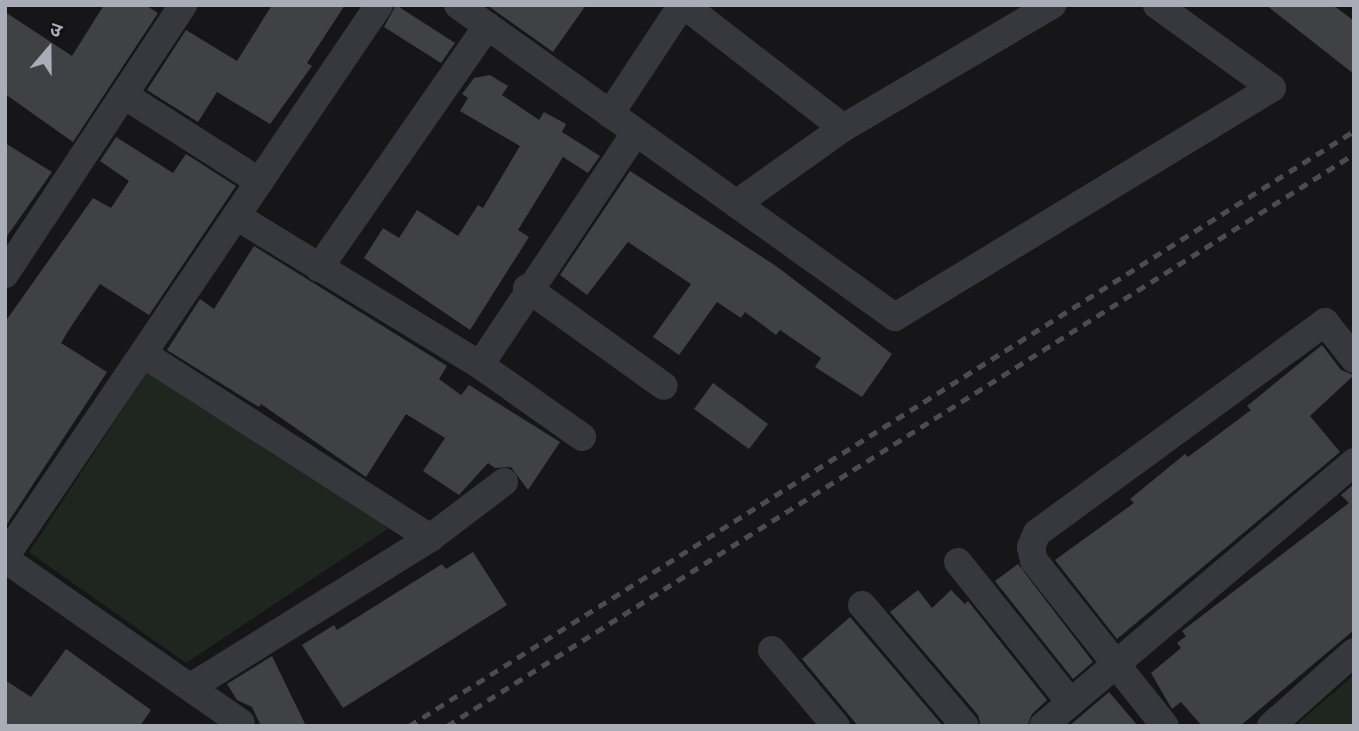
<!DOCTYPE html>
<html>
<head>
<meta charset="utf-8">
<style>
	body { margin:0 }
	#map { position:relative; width:1359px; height:731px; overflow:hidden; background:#161618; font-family:Mulish,"Noto Sans Devanagari",sans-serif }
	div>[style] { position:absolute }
	.green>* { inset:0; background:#1e261f }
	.building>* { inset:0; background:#404145 }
	.street>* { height:28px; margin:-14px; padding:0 14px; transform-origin:14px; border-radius:14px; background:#37383d }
	.rail>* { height:5px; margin-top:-2.5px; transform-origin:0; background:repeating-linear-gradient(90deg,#4a4c52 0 9px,transparent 0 16px) }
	span { translate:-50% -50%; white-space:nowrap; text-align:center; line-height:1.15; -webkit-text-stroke:6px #111113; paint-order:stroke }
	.frame { position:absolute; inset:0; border:7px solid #a8adb8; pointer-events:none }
	.north { position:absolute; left:14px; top:14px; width:70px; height:70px; -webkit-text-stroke:5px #111113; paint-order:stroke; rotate:20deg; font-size:19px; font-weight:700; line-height:28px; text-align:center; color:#a8adb8 }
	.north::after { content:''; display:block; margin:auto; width:24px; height:32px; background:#a8adb8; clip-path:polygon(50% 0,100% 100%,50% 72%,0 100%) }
</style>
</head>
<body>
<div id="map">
	<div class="green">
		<i style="clip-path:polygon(149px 369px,395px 524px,186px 663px,29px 552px)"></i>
		<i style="clip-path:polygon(1354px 675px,1354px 726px,1295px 726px)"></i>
	</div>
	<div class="building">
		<i style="clip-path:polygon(104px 5px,145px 5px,158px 13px,73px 142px,5px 94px,5px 12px,72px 56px)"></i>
		<i style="clip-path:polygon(272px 5px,345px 5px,307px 63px,312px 66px,270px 124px,217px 92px,198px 122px,147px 90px,186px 30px,237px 61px)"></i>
		<i style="clip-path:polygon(396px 5px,455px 43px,441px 63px,384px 27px)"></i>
		<i style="clip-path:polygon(487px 5px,586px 5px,553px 52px)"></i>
		<i style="clip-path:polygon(1266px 5px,1333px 5px,1354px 21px,1354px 74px)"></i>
		<i style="clip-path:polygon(490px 75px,508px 86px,502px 95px,539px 120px,544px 112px,566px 124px,562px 132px,600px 156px,588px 173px,563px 157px,518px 230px,529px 237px,470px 330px,364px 258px,383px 228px,399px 238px,417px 210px,458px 236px,478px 205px,483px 208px,520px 146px,460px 111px,468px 98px,462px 94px,474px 78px)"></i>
		<i style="clip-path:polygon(116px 137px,173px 173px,186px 154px,236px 186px,149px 315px,100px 284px,70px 328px,61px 343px,107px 372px,5px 527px,5px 322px,93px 198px,111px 208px,129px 181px,100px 161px)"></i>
		<i style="clip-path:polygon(5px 143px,52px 172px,5px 239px)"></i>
		<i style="clip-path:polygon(630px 171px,776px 266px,892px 354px,862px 397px,815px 367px,821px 358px,780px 330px,776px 335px,745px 312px,741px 318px,717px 302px,679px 355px,653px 337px,691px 284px,628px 242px,587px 295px,560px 275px)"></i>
		<i style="clip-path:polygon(254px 246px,447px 366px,439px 379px,461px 395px,469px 385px,560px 442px,528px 490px,511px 467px,495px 468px,488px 463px,459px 495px,423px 471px,445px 438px,406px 414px,366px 477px,261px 404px,259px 407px,167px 350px,200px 299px,214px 309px)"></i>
		<i style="clip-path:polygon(1322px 345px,1341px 370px,1354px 375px,1310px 416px,1340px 452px,1117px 639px,1055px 560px,1134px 503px,1130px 499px,1185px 454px,1188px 457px,1251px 410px,1247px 406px)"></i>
		<i style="clip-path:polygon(713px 383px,768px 424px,749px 449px,694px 409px)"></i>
		<i style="clip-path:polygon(1354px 484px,1354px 630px,1240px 726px,1202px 726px,1181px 702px,1172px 709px,1151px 673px,1181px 648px,1177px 643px,1186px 636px,1182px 631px,1349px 503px,1341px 495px)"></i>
		<i style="clip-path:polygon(473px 552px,507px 605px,343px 708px,302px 645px,334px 625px,337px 630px,442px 564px,446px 569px)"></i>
		<i style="clip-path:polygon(1018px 564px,1093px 662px,1073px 679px,995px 581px)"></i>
		<i style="clip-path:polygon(918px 590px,932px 608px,951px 590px,965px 604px,968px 601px,1047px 700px,1032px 714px,1027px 726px,981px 726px,978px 715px,890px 612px)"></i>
		<i style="clip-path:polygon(850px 617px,943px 726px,858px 726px,802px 659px)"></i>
		<i style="clip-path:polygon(66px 649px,151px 710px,140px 726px,5px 726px,5px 680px,31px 697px)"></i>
		<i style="clip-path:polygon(272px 656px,306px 726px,261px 726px,252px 707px,237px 700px,227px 684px)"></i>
		<i style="clip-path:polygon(1109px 692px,1138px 726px,1069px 726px)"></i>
	</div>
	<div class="street">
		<i style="left:458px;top:5px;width:537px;rotate:35.53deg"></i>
		<i style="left:895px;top:317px;width:441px;rotate:-31.3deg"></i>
		<i style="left:1272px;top:88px;width:142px;rotate:-144.2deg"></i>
		<i style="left:684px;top:5px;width:201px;rotate:37.7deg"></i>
		<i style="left:124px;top:95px;width:161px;rotate:32.6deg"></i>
		<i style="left:610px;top:114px;width:131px;rotate:-56.6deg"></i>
		<i style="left:736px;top:204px;width:131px;rotate:-35.4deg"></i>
		<i style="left:843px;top:128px;width:243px;rotate:-30.5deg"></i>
		<i style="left:236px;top:216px;width:286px;rotate:31.4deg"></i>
		<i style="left:480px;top:365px;width:125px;rotate:35.2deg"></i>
		<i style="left:319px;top:268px;width:295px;rotate:-55.2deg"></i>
		<i style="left:5px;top:274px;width:323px;rotate:-56.5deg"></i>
		<i style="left:527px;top:288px;width:168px;rotate:35.6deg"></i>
		<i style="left:145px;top:355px;width:339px;rotate:32.7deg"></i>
		<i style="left:480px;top:365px;width:280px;rotate:-56.2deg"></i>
		<i style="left:5px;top:557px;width:667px;rotate:-55.88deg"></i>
		<i style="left:5px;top:559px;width:287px;rotate:34.8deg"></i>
		<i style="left:958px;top:562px;width:179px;rotate:51.3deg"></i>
		<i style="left:862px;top:605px;width:159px;rotate:49.6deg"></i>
		<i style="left:772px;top:650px;width:99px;rotate:49.9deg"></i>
		<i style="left:191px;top:687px;width:282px;rotate:-31.9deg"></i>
		<i style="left:430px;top:538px;width:93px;rotate:-37.1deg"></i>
		<i style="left:1043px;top:726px;width:408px;rotate:-40.3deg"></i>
		<i style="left:1165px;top:726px;width:211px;rotate:-128.4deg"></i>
		<i style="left:1034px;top:561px;width:14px;rotate:-102deg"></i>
		<i style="left:1031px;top:547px;width:15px;rotate:-67deg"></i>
		<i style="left:1037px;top:533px;width:357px;rotate:-36.2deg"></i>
		<i style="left:1325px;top:322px;width:47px;rotate:51.9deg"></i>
		<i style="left:1271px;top:726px;width:111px;rotate:-41.7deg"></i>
	</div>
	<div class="rail">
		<i style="left:409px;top:726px;width:1117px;rotate:-32.2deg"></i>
		<i style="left:447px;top:726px;width:1072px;rotate:-32.24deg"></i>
	</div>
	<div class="frame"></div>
	<div class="north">उ</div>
</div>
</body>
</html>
